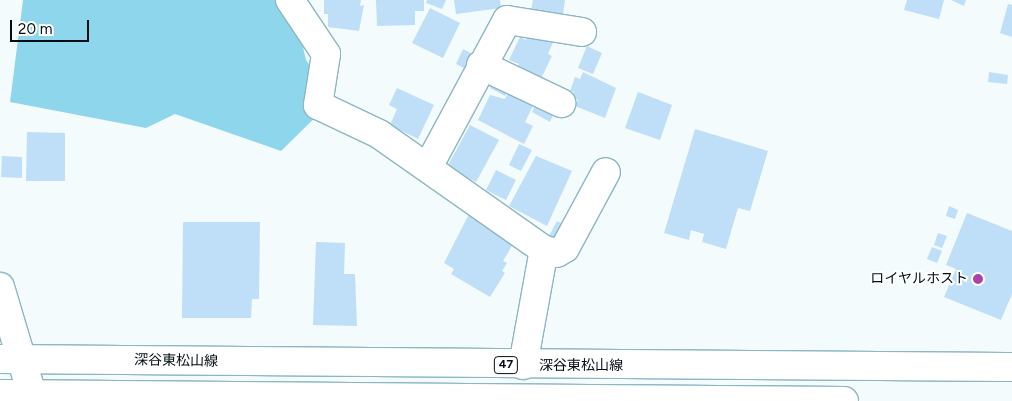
<!DOCTYPE html>
<html>
<head>
<meta charset="utf-8">
<style>
  body { margin:0 }
  #map { position:relative; width:1012px; height:401px; overflow:hidden; background:#f3fbfd; font-family:Figtree,"Noto Sans JP",sans-serif }
  div>[style] { position:absolute }
  [style*='--x'] { left:calc(var(--x)*1px); top:calc(var(--y)*1px); width:calc(var(--w)*1px); rotate:calc(var(--a)*1deg) }
  .green>* { inset:0; background:#8ed6eb }
  .building>* { inset:0; background:#bedff7 }
  .roads { filter:drop-shadow(1px 0 #8cb6c2) drop-shadow(-1px 0 #8cb6c2) drop-shadow(0 1px #8cb6c2) drop-shadow(0 -1px #8cb6c2) }
  .minor>* { height:28px; margin:-14px; padding:0 14px; transform-origin:14px; border-radius:14px; background:#fff }
  .major>* { height:28px; margin:-14px; padding:0 14px; transform-origin:14px; border-radius:14px; background:#fff }
  .dots>* { width:14px; height:14px; translate:-50% -50%; box-sizing:border-box; border:2px solid #fff; border-radius:50% }
  span { translate:-50% -50%; white-space:nowrap; text-align:center; line-height:1.15; -webkit-text-stroke:4px #fff; paint-order:stroke }
  .shield-label span { padding:1px 4px; background:#fff; border:1px solid; border-radius:4px; -webkit-text-stroke-width:0 }
  .shield-label { font-size:12px; color:#020e13; font-weight:700 }
  .poi-label { font-size:14px; color:#020e13 }
  .right { translate:-100% -50%; text-align:right }
  .street-label { font-size:14px; color:#020e13 }
  .scale { position:absolute; left:10px; top:20px; width:79px; height:22px; box-sizing:border-box; border:2px solid #020e13; border-top:0; padding-left:6px; font-size:15px; line-height:18px; white-space:nowrap; color:#020e13; -webkit-text-stroke:4px #fff; paint-order:stroke }
</style>
</head>
<body>
<div id="map">
  <div class="green">
    <i style="clip-path:polygon(23px 0,292px 0,306px 60px,334px 99px,281px 151px,175px 114px,146px 128px,10px 102px)"></i>
  </div>
  <div class="building">
    <i style="clip-path:polygon(324px 0,361px 0,360px 6px,364px 5px,359px 31px,328px 27px,328px 14px,324px 14px)"></i>
    <i style="clip-path:polygon(376px 0,424px 0,424px 11px,415px 11px,415px 25px,377px 26px)"></i>
    <i style="clip-path:polygon(427px 0,446px 0,442px 9px,426px 3px)"></i>
    <i style="clip-path:polygon(454px 0,500px 0,501px 8px,456px 14px)"></i>
    <i style="clip-path:polygon(533px 0,565px 0,562px 21px,531px 11px)"></i>
    <i style="clip-path:polygon(907px 0,944px 0,939px 19px,904px 10px)"></i>
    <i style="clip-path:polygon(951px 0,966px 0,964px 6px)"></i>
    <i style="clip-path:polygon(1008px 4px,1012px 5px,1012px 37px,1000px 33px)"></i>
    <i style="clip-path:polygon(430px 8px,460px 23px,443px 58px,412px 43px)"></i>
    <i style="clip-path:polygon(530px 30px,554px 40px,548px 54px,552px 56px,538px 85px,514px 74px,519px 64px,509px 60px,520px 37px,526px 40px)"></i>
    <i style="clip-path:polygon(587px 46px,602px 53px,593px 74px,578px 68px)"></i>
    <i style="clip-path:polygon(463px 49px,479px 57px,472px 72px,456px 64px)"></i>
    <i style="clip-path:polygon(583px 72px,616px 88px,605px 118px,575px 106px,578px 100px,572px 98px,574px 92px,570px 91px,575px 77px,580px 79px)"></i>
    <i style="clip-path:polygon(989px 72px,1008px 75px,1007px 84px,988px 82px)"></i>
    <i style="clip-path:polygon(495px 79px,510px 86px,505px 96px,490px 88px)"></i>
    <i style="clip-path:polygon(511px 87px,536px 100px,525px 122px,533px 126px,524px 144px,478px 120px,490px 95px,505px 99px)"></i>
    <i style="clip-path:polygon(397px 88px,434px 105px,418px 139px,390px 125px,397px 109px,389px 105px)"></i>
    <i style="clip-path:polygon(638px 92px,672px 105px,660px 140px,625px 128px)"></i>
    <i style="clip-path:polygon(535px 106px,553px 115px,550px 122px,532px 112px)"></i>
    <i style="clip-path:polygon(470px 125px,499px 140px,476px 182px,447px 167px)"></i>
    <i style="clip-path:polygon(695px 129px,768px 151px,750px 211px,738px 208px,726px 249px,702px 242px,704px 234px,691px 230px,689px 240px,664px 233px)"></i>
    <i style="clip-path:polygon(27px 132px,65px 133px,65px 181px,26px 181px)"></i>
    <i style="clip-path:polygon(519px 144px,532px 150px,521px 171px,509px 165px)"></i>
    <i style="clip-path:polygon(2px 156px,22px 157px,22px 178px,1px 177px)"></i>
    <i style="clip-path:polygon(536px 156px,572px 171px,547px 226px,509px 206px)"></i>
    <i style="clip-path:polygon(496px 170px,516px 180px,506px 200px,486px 190px)"></i>
    <i style="clip-path:polygon(949px 206px,958px 210px,955px 219px,946px 216px)"></i>
    <i style="clip-path:polygon(470px 212px,516px 239px,503px 261px,507px 263px,502px 271px,505px 273px,490px 297px,451px 274px,454px 269px,444px 263px)"></i>
    <i style="clip-path:polygon(967px 213px,1012px 231px,1012px 294px,1001px 320px,944px 297px,956px 269px,946px 265px)"></i>
    <i style="clip-path:polygon(557px 221px,568px 227px,559px 244px,548px 238px)"></i>
    <i style="clip-path:polygon(183px 222px,260px 222px,259px 299px,252px 299px,251px 318px,182px 318px)"></i>
    <i style="clip-path:polygon(938px 233px,947px 236px,942px 248px,934px 245px)"></i>
    <i style="clip-path:polygon(316px 242px,345px 243px,344px 274px,355px 274px,357px 326px,313px 325px)"></i>
    <i style="clip-path:polygon(932px 247px,942px 251px,937px 263px,927px 259px)"></i>
  </div>
  <div class="roads">
    <div class="minor">
      <i style="--x:290;--y:0;--w:65;--a:56.3"></i>
      <i style="--x:326;--y:54;--w:52;--a:98.9"></i>
      <i style="--x:318;--y:105;--w:68;--a:25.4"></i>
      <i style="--x:379;--y:134;--w:202;--a:35.1"></i>
      <i style="--x:544;--y:250;--w:13;--a:13"></i>
      <i style="--x:557;--y:253;--w:9;--a:-32"></i>
      <i style="--x:565;--y:248;--w:86;--a:-61.7"></i>
      <i style="--x:481;--y:65;--w:89;--a:25.4"></i>
      <i style="--x:428;--y:167;--w:167;--a:-61.7"></i>
      <i style="--x:507;--y:20;--w:76;--a:9.1"></i>
      <i style="--x:0;--y:287;--w:119;--a:73.4"></i>
      <i style="--x:523;--y:365;--w:117;--a:-79.7"></i>
    </div>
    <div class="major">
      <i style="--x:0;--y:359;--w:1012;--a:0.45"></i>
      <i style="--x:0;--y:394;--w:844;--a:0.48"></i>
    </div>
  </div>
  <div class="dots">
    <i style="left:978px;top:279px;background:#aa44a8"></i>
  </div>
  <div class="shield-label">
    <span style="left:506px;top:365px">47</span>
  </div>
  <div class="poi-label">
    <span class="right" style="left:968px;top:279px">ロイヤルホスト</span>
  </div>
  <div class="street-label">
    <span style="left:176px;top:361px;rotate:1deg">深谷東松山線</span>
    <span style="left:581px;top:366px">深谷東松山線</span>
  </div>
  <div class="scale">20 m</div>
</div>
</body>
</html>
